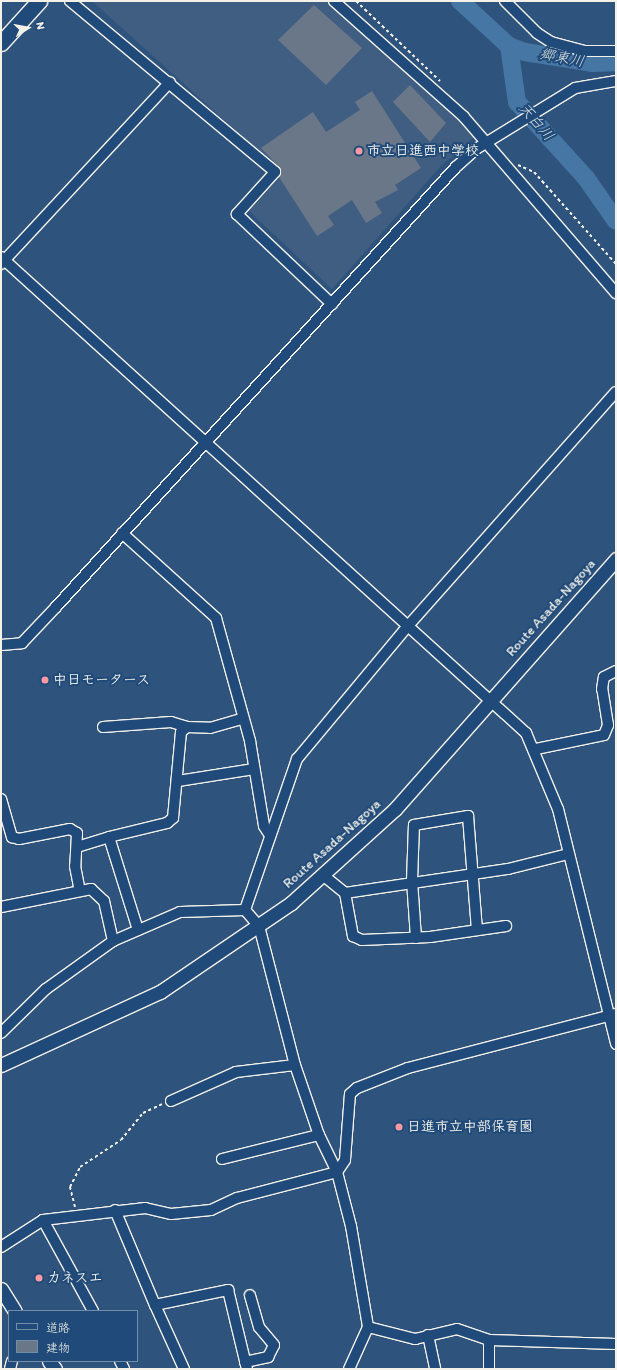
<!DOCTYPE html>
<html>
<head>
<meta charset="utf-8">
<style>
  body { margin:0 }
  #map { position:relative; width:617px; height:1370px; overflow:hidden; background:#2e537d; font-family:Itim,"Klee One",sans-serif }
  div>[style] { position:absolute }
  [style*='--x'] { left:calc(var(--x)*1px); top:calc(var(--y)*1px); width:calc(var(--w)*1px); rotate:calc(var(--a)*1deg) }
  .built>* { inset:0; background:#405e81 }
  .river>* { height:18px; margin:-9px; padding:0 9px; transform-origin:9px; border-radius:9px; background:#4676a3 }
  .building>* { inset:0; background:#6a7789 }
  .path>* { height:2px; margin-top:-1px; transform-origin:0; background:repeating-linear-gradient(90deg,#f4f1e8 0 3px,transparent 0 6px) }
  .roads { filter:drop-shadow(1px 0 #f4f1e8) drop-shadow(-1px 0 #f4f1e8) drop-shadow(0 1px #f4f1e8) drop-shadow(0 -1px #f4f1e8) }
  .minor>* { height:10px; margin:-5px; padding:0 5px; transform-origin:5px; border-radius:5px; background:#1f4a7a }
  .major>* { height:13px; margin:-6.5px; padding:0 6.5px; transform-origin:6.5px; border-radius:6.5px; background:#1f4a7a }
  .highway>* { height:15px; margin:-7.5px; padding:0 7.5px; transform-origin:7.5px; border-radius:7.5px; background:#1f4a7a }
  .dots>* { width:11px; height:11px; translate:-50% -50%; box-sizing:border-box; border:2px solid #1f4a7a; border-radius:50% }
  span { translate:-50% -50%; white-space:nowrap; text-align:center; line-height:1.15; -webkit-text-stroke:4px #1f4a7a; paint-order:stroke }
  .poi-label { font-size:14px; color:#f4f1e8; font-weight:700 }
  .left { translate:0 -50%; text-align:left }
  .street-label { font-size:14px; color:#f4f1e8 }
  .water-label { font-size:15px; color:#dadfde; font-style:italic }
  .frame { position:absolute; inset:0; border:2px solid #f4f1e8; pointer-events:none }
  .legend { position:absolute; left:8px; top:1310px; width:130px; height:52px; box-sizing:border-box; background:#1f4a7a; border:1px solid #748da6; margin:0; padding:5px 7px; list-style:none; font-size:12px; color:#f4f1e8 }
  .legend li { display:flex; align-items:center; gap:8px; height:20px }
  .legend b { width:20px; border:1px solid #748da6 }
  .north { position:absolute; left:8px; top:8px; width:40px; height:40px; -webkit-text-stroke:3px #1f4a7a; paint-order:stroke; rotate:79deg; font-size:11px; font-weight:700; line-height:16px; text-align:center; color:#f4f1e8 }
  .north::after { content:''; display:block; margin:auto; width:14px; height:18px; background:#f4f1e8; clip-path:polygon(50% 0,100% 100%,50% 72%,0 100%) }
</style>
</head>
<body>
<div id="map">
  <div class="built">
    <i style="clip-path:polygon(92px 1px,330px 1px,475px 136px,441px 166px,332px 289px,249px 211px,283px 173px)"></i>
  </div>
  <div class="river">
    <i style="--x:460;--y:1;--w:67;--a:42.6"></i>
    <i style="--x:509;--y:46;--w:17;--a:21"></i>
    <i style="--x:525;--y:52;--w:68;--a:9.3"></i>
    <i style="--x:592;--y:63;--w:24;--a:-2"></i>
    <i style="--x:509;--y:46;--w:57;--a:81.9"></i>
    <i style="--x:517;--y:102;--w:103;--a:47.8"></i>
    <i style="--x:586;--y:178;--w:52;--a:55.1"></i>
  </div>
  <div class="building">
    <i style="clip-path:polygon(314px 5px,362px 48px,326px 85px,278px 40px)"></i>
    <i style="clip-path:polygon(410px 85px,446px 123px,430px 142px,393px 102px)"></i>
    <i style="clip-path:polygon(372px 91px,421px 168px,395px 185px,398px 190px,375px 202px,382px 213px,366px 223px,352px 200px,328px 216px,334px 225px,317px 236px,279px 177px,281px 169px,261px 148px,313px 112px,326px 132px,360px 110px,355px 102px)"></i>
  </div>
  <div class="path">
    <i style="--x:356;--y:1;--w:116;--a:43.6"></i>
    <i style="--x:518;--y:165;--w:17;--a:24"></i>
    <i style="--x:534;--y:172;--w:123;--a:48.3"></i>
    <i style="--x:75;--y:1207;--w:21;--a:-104"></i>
    <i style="--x:70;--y:1187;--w:22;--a:-63"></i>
    <i style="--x:80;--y:1167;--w:49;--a:-33.4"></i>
    <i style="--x:121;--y:1140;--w:35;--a:-51"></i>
    <i style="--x:143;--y:1113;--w:21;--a:-25"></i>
  </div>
  <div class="roads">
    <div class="minor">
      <i style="--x:70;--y:1;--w:267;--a:39.8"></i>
      <i style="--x:275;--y:172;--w:57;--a:132.1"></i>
      <i style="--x:237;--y:214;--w:131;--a:43.5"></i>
      <i style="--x:334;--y:1;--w:174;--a:41.7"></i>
      <i style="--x:464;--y:117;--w:233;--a:49.2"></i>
      <i style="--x:505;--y:1;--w:45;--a:45"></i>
      <i style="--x:537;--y:33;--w:17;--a:33"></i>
      <i style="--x:551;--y:42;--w:35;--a:15"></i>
      <i style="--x:585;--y:51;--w:31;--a:0"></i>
      <i style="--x:1;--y:257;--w:709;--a:42.2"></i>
      <i style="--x:526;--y:733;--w:82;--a:67.2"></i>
      <i style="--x:558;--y:809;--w:242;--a:76.1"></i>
      <i style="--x:1;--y:264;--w:248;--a:-47.1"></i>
      <i style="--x:122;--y:533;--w:127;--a:42.1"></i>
      <i style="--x:216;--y:618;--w:128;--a:74.5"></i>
      <i style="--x:250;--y:741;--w:86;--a:80.6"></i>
      <i style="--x:264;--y:826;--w:9;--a:58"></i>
      <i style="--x:1;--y:645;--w:21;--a:-5"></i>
      <i style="--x:22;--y:643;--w:50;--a:-46.6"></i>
      <i style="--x:56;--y:607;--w:595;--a:-47.73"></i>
      <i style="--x:456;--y:167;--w:27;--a:-42"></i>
      <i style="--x:476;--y:149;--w:116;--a:-31.6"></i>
      <i style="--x:575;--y:88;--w:42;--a:-9.7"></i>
      <i style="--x:103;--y:727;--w:68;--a:-4.2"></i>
      <i style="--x:171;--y:722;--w:17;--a:17"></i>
      <i style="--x:536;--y:749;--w:69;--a:-11.6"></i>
      <i style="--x:604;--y:735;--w:11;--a:-68"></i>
      <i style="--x:608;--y:725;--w:36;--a:-99"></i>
      <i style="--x:602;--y:689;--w:12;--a:-81"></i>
      <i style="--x:604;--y:677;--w:13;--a:-27"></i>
      <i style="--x:178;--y:781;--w:77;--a:-9"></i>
      <i style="--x:1;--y:799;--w:40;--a:74"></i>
      <i style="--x:12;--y:837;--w:7;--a:16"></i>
      <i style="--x:19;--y:839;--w:52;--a:-11.1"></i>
      <i style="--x:70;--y:829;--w:8;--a:30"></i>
      <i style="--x:77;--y:833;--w:33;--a:93"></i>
      <i style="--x:75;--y:866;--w:25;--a:79"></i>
      <i style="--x:77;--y:847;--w:34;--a:-17"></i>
      <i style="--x:324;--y:876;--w:27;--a:39"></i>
      <i style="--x:345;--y:893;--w:44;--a:79.5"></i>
      <i style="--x:353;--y:936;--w:10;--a:24"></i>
      <i style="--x:362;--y:940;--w:68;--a:-2.5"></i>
      <i style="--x:430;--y:937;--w:77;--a:-8.2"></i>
      <i style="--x:345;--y:893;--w:165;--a:-8.4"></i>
      <i style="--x:508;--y:869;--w:62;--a:-14"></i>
      <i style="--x:1;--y:907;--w:92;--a:-11.3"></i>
      <i style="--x:91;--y:889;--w:18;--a:43"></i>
      <i style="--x:104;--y:901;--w:41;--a:77.3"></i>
      <i style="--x:245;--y:910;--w:21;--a:49"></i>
      <i style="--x:259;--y:926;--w:144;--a:75.5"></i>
      <i style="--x:295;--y:1065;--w:74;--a:71.1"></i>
      <i style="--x:319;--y:1135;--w:41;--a:64.1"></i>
      <i style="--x:337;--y:1172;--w:56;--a:75.5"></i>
      <i style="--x:351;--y:1226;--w:102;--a:80.4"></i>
      <i style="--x:368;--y:1327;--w:46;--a:114.3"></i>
      <i style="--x:138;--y:930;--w:97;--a:-107.3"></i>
      <i style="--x:109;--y:837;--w:60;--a:-13.6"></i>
      <i style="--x:167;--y:823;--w:8;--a:-40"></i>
      <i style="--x:173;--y:818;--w:86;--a:-84.7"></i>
      <i style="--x:181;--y:732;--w:8;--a:-40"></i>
      <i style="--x:187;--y:727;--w:23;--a:2"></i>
      <i style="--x:210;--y:728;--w:32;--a:-16"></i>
      <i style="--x:416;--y:938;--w:57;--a:-94"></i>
      <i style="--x:412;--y:881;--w:56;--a:-88"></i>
      <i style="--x:414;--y:825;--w:55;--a:-9.5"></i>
      <i style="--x:468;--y:816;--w:114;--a:85.5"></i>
      <i style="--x:1;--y:1033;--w:63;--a:-44.4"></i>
      <i style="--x:46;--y:989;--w:82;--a:-35.6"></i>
      <i style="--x:113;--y:941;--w:73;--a:-23.4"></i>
      <i style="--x:180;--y:912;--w:65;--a:-1.8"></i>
      <i style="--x:245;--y:910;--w:160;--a:-71"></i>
      <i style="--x:297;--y:759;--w:172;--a:-50.2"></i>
      <i style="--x:407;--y:627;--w:314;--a:-48.4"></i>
      <i style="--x:171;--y:1101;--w:71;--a:-24"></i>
      <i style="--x:236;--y:1072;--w:59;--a:-6.8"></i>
      <i style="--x:222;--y:1159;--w:100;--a:-13.9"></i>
      <i style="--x:115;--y:1210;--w:103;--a:67.2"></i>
      <i style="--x:155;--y:1305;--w:75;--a:-11.6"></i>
      <i style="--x:228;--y:1290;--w:81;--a:76.5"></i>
      <i style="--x:43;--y:1220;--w:104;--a:61.2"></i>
      <i style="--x:1;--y:1247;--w:50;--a:-32.7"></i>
      <i style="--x:43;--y:1220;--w:103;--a:-6.7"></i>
      <i style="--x:145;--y:1208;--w:27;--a:13"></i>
      <i style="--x:171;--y:1214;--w:40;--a:-5.7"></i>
      <i style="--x:211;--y:1210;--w:29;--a:-25"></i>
      <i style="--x:237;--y:1198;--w:103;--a:-14.6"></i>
      <i style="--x:337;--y:1172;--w:14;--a:-56"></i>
      <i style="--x:345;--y:1160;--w:66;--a:-85.7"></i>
      <i style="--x:350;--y:1094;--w:9;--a:-41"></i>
      <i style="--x:357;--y:1088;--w:55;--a:-21.4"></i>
      <i style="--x:408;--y:1068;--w:215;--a:-14.6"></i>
      <i style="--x:155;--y:1305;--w:70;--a:65.6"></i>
      <i style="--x:368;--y:1327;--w:49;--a:14.3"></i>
      <i style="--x:415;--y:1339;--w:43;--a:-13.4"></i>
      <i style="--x:457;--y:1329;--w:34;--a:19"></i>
      <i style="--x:489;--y:1340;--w:127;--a:1.8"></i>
      <i style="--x:428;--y:1335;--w:35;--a:78"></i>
      <i style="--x:120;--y:1361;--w:9;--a:63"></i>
      <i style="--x:245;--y:1362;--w:24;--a:-12"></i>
      <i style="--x:268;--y:1357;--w:13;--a:-63"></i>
      <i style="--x:274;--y:1345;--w:23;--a:-130"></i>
      <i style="--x:259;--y:1327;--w:33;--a:-106"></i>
      <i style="--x:10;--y:1369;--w:8;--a:-76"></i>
      <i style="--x:489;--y:1369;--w:29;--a:-90"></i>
    </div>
    <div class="major">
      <i style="--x:1;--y:1065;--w:175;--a:-24.7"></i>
      <i style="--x:160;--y:992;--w:158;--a:-34.2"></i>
      <i style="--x:291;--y:903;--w:140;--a:-42.1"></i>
      <i style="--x:395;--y:809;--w:334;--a:-48.5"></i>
      <i style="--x:1;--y:1289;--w:26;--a:58"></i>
      <i style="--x:49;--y:1361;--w:10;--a:53"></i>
    </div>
    <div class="highway">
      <i style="--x:1;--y:43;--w:57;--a:-47.9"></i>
    </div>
  </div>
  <div class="dots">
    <i style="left:359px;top:151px;background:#ff9aa2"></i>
    <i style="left:45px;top:680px;background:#ff9aa2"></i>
    <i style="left:399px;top:1127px;background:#ff9aa2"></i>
    <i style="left:39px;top:1278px;background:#ff9aa2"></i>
  </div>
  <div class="poi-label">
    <span class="left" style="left:367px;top:151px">市立日進西中学校</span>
    <span class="left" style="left:53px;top:680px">中日モータース</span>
    <span class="left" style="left:407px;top:1127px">日進市立中部保育園</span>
    <span class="left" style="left:47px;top:1278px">カネスエ</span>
  </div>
  <div class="street-label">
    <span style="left:551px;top:608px;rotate:-48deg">Route Asada-Nagoya</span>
    <span style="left:332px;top:844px;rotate:-42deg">Route Asada-Nagoya</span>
  </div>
  <div class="water-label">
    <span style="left:562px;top:58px;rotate:11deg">郷東川</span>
    <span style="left:536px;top:122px;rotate:49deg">天白川</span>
  </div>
  <div class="frame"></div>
  <ul class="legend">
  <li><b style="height:5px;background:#1f4a7a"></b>道路</li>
  <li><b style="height:11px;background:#6a7789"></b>建物</li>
  </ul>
  <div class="north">N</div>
</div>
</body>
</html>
